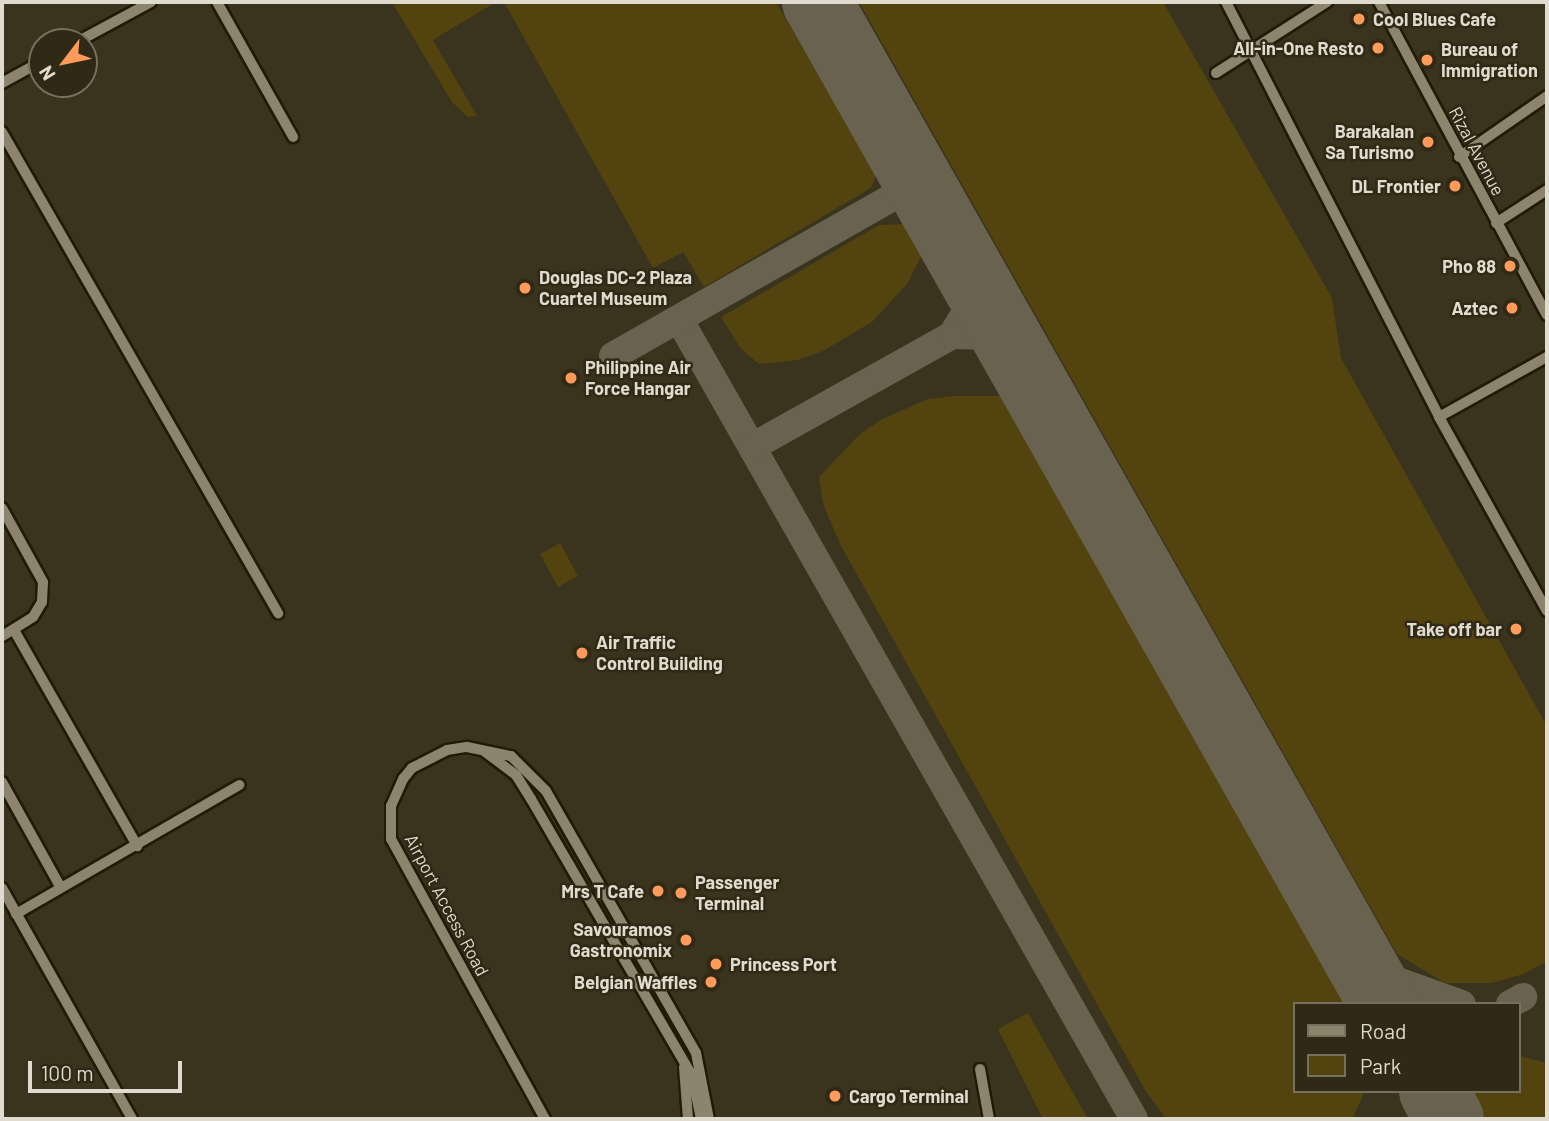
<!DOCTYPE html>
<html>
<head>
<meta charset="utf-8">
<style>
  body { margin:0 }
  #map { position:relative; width:1549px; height:1121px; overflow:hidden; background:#3a331e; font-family:Barlow,sans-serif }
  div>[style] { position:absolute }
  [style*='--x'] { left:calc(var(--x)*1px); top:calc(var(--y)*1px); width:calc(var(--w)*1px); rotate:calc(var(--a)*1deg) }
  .green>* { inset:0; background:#53430f }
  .taxiway>* { height:28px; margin:-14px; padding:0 14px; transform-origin:14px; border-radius:14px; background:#68624f }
  .runway>* { height:70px; margin:-35px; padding:0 35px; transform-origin:35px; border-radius:35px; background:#68624f }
  .roads { filter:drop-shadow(2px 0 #211a07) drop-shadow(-2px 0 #211a07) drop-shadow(0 2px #211a07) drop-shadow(0 -2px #211a07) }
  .minor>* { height:10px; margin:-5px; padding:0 5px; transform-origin:5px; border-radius:5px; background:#8c846d }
  .dots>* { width:19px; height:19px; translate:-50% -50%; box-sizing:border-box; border:4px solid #302915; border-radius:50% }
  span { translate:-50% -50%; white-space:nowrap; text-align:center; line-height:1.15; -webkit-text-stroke:5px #302915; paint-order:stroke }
  .poi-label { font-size:18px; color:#dfdbce; font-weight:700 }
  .left { translate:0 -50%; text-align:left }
  .right { translate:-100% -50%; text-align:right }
  .street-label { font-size:18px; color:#dfdbce }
  .frame { position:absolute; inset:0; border:4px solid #dfdbce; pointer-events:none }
  .legend { position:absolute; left:1293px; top:1002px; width:228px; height:91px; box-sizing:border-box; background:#302915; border:2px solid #76705f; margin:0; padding:9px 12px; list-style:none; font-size:21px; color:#dfdbce }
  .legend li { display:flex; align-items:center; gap:14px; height:35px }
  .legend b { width:35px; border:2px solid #76705f }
  .north { position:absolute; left:28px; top:28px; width:70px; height:70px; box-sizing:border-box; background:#302915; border:2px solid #76705f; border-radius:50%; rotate:238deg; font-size:19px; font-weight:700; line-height:28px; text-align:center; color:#dfdbce }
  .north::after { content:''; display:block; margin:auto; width:24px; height:32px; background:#ff9b5a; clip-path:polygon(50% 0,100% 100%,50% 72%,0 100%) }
  .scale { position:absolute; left:28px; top:1061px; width:154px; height:32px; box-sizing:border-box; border:4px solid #dfdbce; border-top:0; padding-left:9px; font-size:21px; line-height:24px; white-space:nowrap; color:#dfdbce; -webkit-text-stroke:5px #302915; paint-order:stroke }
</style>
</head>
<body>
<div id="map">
  <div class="green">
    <i style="clip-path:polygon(392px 2px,496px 2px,433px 40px,477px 116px,468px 117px,452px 102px)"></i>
    <i style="clip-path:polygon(504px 2px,776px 2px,876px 176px,871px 188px,704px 287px,683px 252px,653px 268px)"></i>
    <i style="clip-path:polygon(859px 2px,1163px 2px,1332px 298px,1341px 358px,1547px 726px,1547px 961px,1524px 974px,1492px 983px,1445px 983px,1397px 954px)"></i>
    <i style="clip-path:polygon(903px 224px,921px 257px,907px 284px,872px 322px,823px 351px,798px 360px,759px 364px,741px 349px,721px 317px,879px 225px)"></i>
    <i style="clip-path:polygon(954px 396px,1000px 396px,1345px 1004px,1295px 1004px,1295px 1091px,1365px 1091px,1352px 1119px,1166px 1119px,1145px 1090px,840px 544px,823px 504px,819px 477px,860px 434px,882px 419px,928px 399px)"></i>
    <i style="clip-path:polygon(560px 543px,578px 576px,558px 587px,540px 554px)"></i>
    <i style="clip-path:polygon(1028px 1013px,1088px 1119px,1043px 1119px,998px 1029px)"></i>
    <i style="clip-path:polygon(1519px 1056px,1547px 1063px,1547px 1119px,1486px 1119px,1470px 1091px,1519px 1091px)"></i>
  </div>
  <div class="taxiway">
    <i style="--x:679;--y:319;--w:920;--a:60.37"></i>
    <i style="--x:952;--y:335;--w:31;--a:-59"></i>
    <i style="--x:968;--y:308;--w:40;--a:-90"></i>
    <i style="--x:613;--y:356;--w:352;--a:-29.6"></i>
    <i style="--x:752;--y:447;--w:229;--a:-29.2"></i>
    <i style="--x:952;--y:335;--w:41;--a:1.4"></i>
    <i style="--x:993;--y:336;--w:40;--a:44"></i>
    <i style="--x:1359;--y:959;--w:36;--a:32"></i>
    <i style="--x:1389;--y:978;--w:77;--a:19.6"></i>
    <i style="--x:1510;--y:1004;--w:15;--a:-28"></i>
    <i style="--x:1427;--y:1091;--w:28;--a:88"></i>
  </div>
  <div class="runway">
    <i style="--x:817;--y:2;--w:1151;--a:60.5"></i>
    <i style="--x:1434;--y:1091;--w:32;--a:62"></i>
  </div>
  <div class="roads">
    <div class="minor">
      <i style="--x:217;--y:2;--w:155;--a:60.6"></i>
      <i style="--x:1226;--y:2;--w:466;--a:62.8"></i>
      <i style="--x:1439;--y:417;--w:222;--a:60.9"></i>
      <i style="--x:1379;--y:2;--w:355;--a:61.8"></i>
      <i style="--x:77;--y:42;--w:84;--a:-28.4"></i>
      <i style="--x:1216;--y:73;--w:132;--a:-32.6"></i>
      <i style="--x:2;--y:83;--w:46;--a:-28.8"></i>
      <i style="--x:2;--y:132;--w:555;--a:60.15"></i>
      <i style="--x:1459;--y:157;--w:107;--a:-34.7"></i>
      <i style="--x:1496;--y:223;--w:61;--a:-32.9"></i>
      <i style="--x:1439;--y:417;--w:124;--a:-29.1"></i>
      <i style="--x:2;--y:508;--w:85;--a:61"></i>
      <i style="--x:43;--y:582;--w:20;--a:93"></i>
      <i style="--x:42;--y:602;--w:17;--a:121"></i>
      <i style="--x:33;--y:617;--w:36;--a:148"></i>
      <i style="--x:14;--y:630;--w:249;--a:60.3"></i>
      <i style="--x:484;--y:751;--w:40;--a:37"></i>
      <i style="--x:516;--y:775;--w:28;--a:58"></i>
      <i style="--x:531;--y:799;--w:320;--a:59.8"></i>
      <i style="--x:692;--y:1076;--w:44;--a:78.2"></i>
      <i style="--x:2;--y:782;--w:121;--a:60.9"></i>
      <i style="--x:2;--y:888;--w:265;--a:60.6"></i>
      <i style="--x:16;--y:914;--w:258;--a:-30"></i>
      <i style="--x:684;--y:1067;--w:52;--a:85.6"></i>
      <i style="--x:980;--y:1069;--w:51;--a:79.8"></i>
      <i style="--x:545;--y:1119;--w:320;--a:-118.8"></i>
      <i style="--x:391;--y:839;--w:33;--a:-90"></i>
      <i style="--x:391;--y:806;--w:30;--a:-66"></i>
      <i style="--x:403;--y:779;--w:14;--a:-51"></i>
      <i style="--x:412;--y:768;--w:39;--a:-27"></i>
      <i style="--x:447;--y:750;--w:20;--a:-9"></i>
      <i style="--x:467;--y:747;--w:45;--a:11.6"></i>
      <i style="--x:511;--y:756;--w:49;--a:45"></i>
      <i style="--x:546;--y:791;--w:302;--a:60.2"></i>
      <i style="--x:696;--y:1053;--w:67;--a:78.9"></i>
    </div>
  </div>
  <div class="dots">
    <i style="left:1359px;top:19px;background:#ff9b5a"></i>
    <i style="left:1378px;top:48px;background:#ff9b5a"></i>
    <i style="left:1427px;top:60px;background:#ff9b5a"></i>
    <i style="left:1428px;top:142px;background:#ff9b5a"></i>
    <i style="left:1455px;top:186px;background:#ff9b5a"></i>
    <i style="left:1510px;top:266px;background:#ff9b5a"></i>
    <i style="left:525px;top:288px;background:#ff9b5a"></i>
    <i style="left:1512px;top:308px;background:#ff9b5a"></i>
    <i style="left:571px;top:378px;background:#ff9b5a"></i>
    <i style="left:1516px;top:629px;background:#ff9b5a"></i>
    <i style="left:582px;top:653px;background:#ff9b5a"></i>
    <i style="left:658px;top:891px;background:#ff9b5a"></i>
    <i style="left:681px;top:893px;background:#ff9b5a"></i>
    <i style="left:686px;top:940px;background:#ff9b5a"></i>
    <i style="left:716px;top:964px;background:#ff9b5a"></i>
    <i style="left:711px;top:982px;background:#ff9b5a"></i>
    <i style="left:835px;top:1096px;background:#ff9b5a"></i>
  </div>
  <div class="poi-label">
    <span class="left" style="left:1373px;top:19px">Cool Blues Cafe</span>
    <span class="right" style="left:1364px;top:48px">All-in-One Resto</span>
    <span class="left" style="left:1441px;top:60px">Bureau of<br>Immigration</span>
    <span class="right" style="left:1414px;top:142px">Barakalan<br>Sa Turismo</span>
    <span class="right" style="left:1441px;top:186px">DL Frontier</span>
    <span class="right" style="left:1496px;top:266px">Pho 88</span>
    <span class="left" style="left:539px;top:288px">Douglas DC-2 Plaza<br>Cuartel Museum</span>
    <span class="right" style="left:1498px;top:308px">Aztec</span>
    <span class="left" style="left:585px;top:378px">Philippine Air<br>Force Hangar</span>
    <span class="right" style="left:1502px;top:629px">Take off bar</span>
    <span class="left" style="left:596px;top:653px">Air Traffic<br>Control Building</span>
    <span class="left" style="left:695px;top:893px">Passenger<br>Terminal</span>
    <span class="right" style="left:644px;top:891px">Mrs T Cafe</span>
    <span class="right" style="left:672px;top:940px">Savouramos<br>Gastronomix</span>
    <span class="left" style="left:730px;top:964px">Princess Port</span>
    <span class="right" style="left:697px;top:982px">Belgian Waffles</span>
    <span class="left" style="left:849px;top:1096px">Cargo Terminal</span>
  </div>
  <div class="street-label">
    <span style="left:1477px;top:151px;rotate:62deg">Rizal Avenue</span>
    <span style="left:447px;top:905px;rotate:62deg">Airport Access Road</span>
  </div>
  <div class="frame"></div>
  <ul class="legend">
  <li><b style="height:9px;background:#8c846d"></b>Road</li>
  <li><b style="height:19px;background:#53430f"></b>Park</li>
  </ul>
  <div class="north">N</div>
  <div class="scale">100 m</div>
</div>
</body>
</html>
